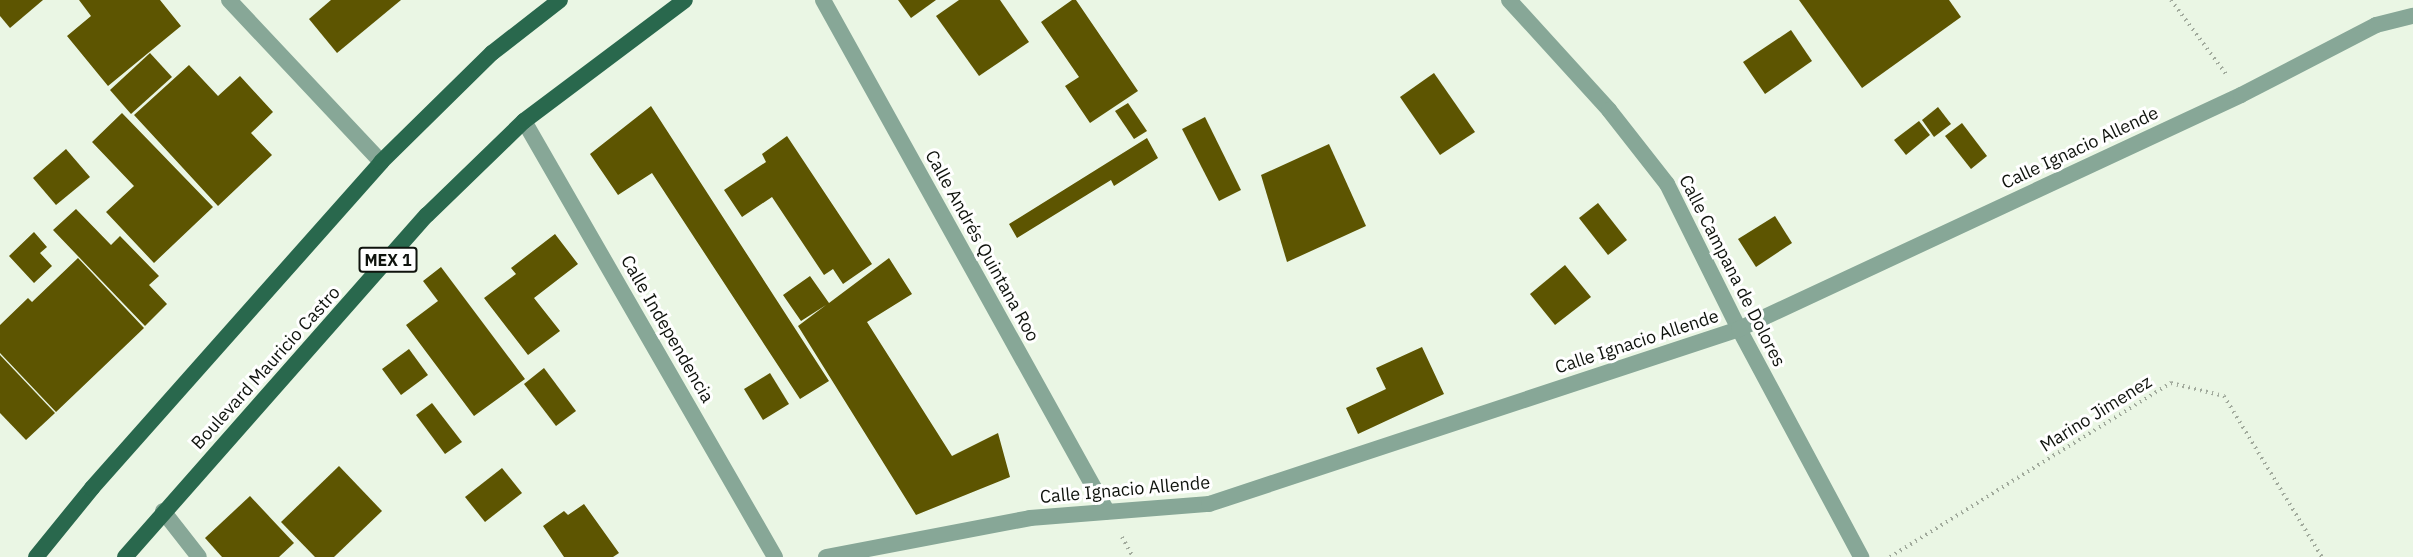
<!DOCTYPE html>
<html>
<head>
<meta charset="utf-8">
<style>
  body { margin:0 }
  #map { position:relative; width:2413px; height:557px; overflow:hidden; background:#eaf6e4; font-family:"IBM Plex Sans",sans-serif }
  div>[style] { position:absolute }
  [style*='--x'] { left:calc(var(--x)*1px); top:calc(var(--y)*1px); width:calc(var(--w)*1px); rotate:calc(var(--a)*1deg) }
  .building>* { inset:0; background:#5d5501 }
  .path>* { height:4px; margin-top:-2px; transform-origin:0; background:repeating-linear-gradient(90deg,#a1aa9c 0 1.5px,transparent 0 6px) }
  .minor>* { height:16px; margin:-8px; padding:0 8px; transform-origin:8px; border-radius:8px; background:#87a797 }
  .primary>* { height:16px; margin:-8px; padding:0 8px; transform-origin:8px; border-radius:8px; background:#29684d }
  span { translate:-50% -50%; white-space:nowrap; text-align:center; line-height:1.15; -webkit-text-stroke:6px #fff; paint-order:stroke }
  .shield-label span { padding:2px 4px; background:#fff; border:2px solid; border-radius:4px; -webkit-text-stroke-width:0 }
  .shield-label { font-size:16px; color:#0f130d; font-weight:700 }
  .street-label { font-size:18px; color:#0f130d }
</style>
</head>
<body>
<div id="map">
  <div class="building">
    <i style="clip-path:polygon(0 0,43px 0,10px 28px,0 16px)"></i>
    <i style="clip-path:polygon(79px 0,160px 0,181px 26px,108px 86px,67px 36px,91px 16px)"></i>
    <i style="clip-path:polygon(331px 0,401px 0,337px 53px,309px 19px)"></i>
    <i style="clip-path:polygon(898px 0,936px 0,911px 18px)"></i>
    <i style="clip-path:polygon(959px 0,1000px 0,1029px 42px,979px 76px,936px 16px)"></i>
    <i style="clip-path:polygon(1072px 0,1076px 0,1138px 91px,1090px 123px,1065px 86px,1079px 77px,1041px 22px)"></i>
    <i style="clip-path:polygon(1799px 0,1949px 0,1961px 17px,1862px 88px)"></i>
    <i style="clip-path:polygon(1791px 30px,1812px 61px,1765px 94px,1743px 62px)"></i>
    <i style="clip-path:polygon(150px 53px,172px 77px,131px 114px,110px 90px)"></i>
    <i style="clip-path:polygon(189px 65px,218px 96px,240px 76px,273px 112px,251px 133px,272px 155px,218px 206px,134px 115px)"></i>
    <i style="clip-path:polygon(1434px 73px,1475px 132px,1440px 155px,1400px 97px)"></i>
    <i style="clip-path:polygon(1128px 103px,1147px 131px,1134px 139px,1115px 111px)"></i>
    <i style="clip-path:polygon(651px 106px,829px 381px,800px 399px,652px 173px,618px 195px,590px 154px)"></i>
    <i style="clip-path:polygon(1938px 107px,1951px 124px,1934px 137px,1922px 120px)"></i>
    <i style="clip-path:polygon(122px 113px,213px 207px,154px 263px,106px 212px,134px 186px,92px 142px)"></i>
    <i style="clip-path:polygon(1205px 117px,1241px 190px,1219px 201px,1182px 129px)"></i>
    <i style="clip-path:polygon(1919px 121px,1930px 135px,1906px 155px,1894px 140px)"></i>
    <i style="clip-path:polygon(1962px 123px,1987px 156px,1971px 169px,1945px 136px)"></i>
    <i style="clip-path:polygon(787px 136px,872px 264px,843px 284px,833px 269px,824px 275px,772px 197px,742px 217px,724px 190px,766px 162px,762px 154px)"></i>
    <i style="clip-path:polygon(1147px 138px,1158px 158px,1114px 186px,1111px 180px,1017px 238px,1009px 224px)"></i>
    <i style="clip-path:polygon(1329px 144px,1366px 226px,1287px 262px,1261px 175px)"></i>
    <i style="clip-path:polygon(66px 149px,90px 177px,56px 205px,33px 178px)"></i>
    <i style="clip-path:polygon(1598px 203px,1627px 240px,1608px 255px,1579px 218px)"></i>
    <i style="clip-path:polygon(76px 209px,111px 245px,120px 236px,159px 276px,149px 285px,167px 304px,145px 326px,53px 230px)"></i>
    <i style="clip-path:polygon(1775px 216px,1792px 243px,1756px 267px,1738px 239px)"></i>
    <i style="clip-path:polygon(34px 232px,47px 247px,40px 253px,52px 266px,34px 283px,9px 256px)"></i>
    <i style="clip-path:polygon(555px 234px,578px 264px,534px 298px,560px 331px,528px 355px,484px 298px,516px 274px,511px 268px)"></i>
    <i style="clip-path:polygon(78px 258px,144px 328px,56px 412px,0 353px,0 325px,28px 298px,32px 302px)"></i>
    <i style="clip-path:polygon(889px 258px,912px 294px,867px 322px,952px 456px,998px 433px,1010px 477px,916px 515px,798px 326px,826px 305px,801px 321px,783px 295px,810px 276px,829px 303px)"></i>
    <i style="clip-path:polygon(1565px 265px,1591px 297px,1555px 325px,1530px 294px)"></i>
    <i style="clip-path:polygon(441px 267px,525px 379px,474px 416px,406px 325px,438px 301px,423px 281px)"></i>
    <i style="clip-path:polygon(1422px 347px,1444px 394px,1358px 434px,1346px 408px,1386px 389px,1376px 368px)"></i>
    <i style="clip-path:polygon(409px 349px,428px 375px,401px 395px,382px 369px)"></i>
    <i style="clip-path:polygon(0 355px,55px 413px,26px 440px,0 413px)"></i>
    <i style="clip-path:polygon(544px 368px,576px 411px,556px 426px,524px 384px)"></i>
    <i style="clip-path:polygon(770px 373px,789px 404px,763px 420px,744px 389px)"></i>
    <i style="clip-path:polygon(432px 403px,462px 442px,445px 454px,416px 415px)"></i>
    <i style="clip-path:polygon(339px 466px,382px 511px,334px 557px,315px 557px,281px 522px)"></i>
    <i style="clip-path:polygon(502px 468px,522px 493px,485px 522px,465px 497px)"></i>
    <i style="clip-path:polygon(250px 496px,294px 543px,279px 557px,222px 557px,205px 538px)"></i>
    <i style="clip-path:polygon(584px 504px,619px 553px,613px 557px,564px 557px,543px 526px,564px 511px,568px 515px)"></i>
  </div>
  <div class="path">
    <i style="--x:2171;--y:0;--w:92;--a:53.4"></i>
    <i style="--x:1122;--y:537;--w:23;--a:61"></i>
    <i style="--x:1890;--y:557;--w:331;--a:-31.8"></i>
    <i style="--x:2171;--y:383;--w:55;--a:13.8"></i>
    <i style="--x:2224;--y:396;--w:188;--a:58.7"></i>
  </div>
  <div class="minor">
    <i style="--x:229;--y:0;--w:222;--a:46.8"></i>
    <i style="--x:823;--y:0;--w:585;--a:60.94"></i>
    <i style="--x:1509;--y:0;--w:149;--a:47.7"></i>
    <i style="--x:1609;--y:110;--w:94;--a:51.9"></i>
    <i style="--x:1667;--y:184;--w:162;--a:63.6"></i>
    <i style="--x:1739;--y:329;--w:259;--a:61.8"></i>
    <i style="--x:524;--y:121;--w:503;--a:60.07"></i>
    <i style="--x:163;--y:511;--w:58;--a:52"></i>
    <i style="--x:826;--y:557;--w:208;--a:-10.8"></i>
    <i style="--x:1030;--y:518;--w:180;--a:-4.5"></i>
    <i style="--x:1209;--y:504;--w:558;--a:-18.27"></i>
    <i style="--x:1739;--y:329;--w:554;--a:-24.99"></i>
    <i style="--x:2241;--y:95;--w:152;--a:-27.4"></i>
    <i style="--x:2376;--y:25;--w:38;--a:-14"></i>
  </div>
  <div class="primary">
    <i style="--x:36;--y:557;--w:89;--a:-50.9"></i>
    <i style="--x:92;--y:488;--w:436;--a:-48.4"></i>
    <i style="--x:381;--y:162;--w:156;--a:-44.5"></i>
    <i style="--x:492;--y:53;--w:86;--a:-37.9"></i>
    <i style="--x:125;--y:557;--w:456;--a:-48.6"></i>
    <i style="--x:427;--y:215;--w:135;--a:-44.1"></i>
    <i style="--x:524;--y:121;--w:201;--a:-36.9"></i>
  </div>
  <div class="shield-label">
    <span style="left:388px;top:260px">MEX 1</span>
  </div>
  <div class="street-label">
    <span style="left:2080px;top:148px;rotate:-25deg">Calle Ignacio Allende</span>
    <span style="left:982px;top:246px;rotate:61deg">Calle Andrés Quintana Roo</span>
    <span style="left:1732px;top:271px;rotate:63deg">Calle Campana de Dolores</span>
    <span style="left:667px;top:329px;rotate:60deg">Calle Independencia</span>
    <span style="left:1637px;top:342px;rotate:-18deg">Calle Ignacio Allende</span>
    <span style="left:266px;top:368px;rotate:-48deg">Boulevard Mauricio Castro</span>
    <span style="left:2096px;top:414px;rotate:-32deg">Marino Jimenez</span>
    <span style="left:1125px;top:490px;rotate:-5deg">Calle Ignacio Allende</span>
  </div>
</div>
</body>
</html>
